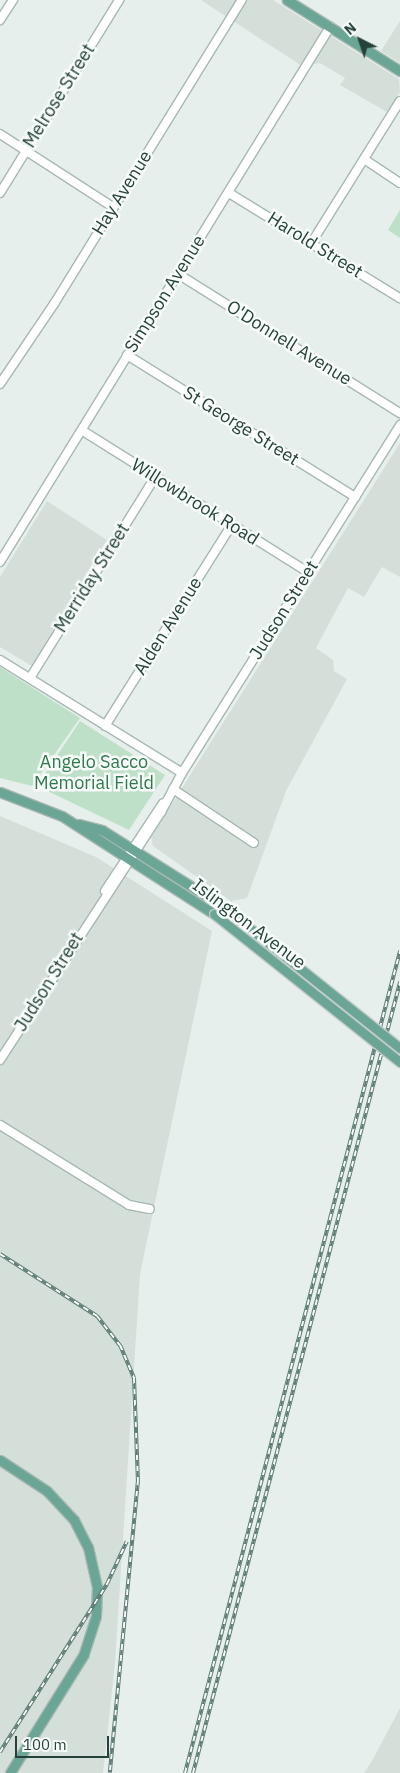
<!DOCTYPE html>
<html>
<head>
<meta charset="utf-8">
<style>
  body { margin:0 }
  #map { position:relative; width:400px; height:1773px; overflow:hidden; background:#e6efeb; font-family:"IBM Plex Sans",sans-serif }
  div>[style] { position:absolute }
  [style*='--x'] { left:calc(var(--x)*1px); top:calc(var(--y)*1px); width:calc(var(--w)*1px); rotate:calc(var(--a)*1deg) }
  .built>* { inset:0; background:#d4dfda }
  .green>* { inset:0; background:#bfe0c8 }
  .roads { filter:drop-shadow(1px 0 #a8b8b2) drop-shadow(-1px 0 #a8b8b2) drop-shadow(0 1px #a8b8b2) drop-shadow(0 -1px #a8b8b2) }
  .minor>* { height:8px; margin:-4px; padding:0 4px; transform-origin:4px; border-radius:4px; background:#fff }
  .major>* { height:9px; margin:-4.5px; padding:0 4.5px; transform-origin:4.5px; border-radius:4.5px; background:#6aa596 }
  .rail>* { height:4px; margin-top:-2px; transform-origin:0; background:repeating-linear-gradient(90deg,#f7fbf9 0 5.5px,#5f7d75 0 11px); box-sizing:border-box; border-block:1px solid #5f7d75 }
  .bridges { filter:drop-shadow(1px 0 #c2cac8) drop-shadow(-1px 0 #c2cac8) drop-shadow(0 1px #c2cac8) drop-shadow(0 -1px #c2cac8) }
  .major-bridge>* { height:9px; margin:-4.5px; padding:0 4.5px; transform-origin:4.5px; border-radius:4.5px; background:#6aa596 }
  span { translate:-50% -50%; white-space:nowrap; text-align:center; line-height:1.15; -webkit-text-stroke:5px #f7fbf9; paint-order:stroke }
  .street-label { font-size:18px; color:#24423a }
  .park-label { font-size:18px; color:#2d7a4b }
  .north { position:absolute; left:335px; top:15px; width:50px; height:50px; -webkit-text-stroke:4px #f7fbf9; paint-order:stroke; rotate:319deg; font-size:14px; font-weight:700; line-height:20px; text-align:center; color:#24423a }
  .north::after { content:''; display:block; margin:auto; width:18px; height:22px; background:#24423a; clip-path:polygon(50% 0,100% 100%,50% 72%,0 100%) }
  .scale { position:absolute; left:15px; top:1736px; width:94px; height:22px; box-sizing:border-box; border:2px solid #24423a; border-top:0; padding-left:6px; font-size:15px; line-height:18px; white-space:nowrap; color:#24423a; -webkit-text-stroke:4px #f7fbf9; paint-order:stroke }
</style>
</head>
<body>
<div id="map">
  <div class="built">
    <i style="clip-path:polygon(201px 0,273px 0,399px 79px,400px 92px,387px 112px,340px 85px,345px 78px,320px 63px,302px 66px)"></i>
    <i style="clip-path:polygon(400px 21px,400px 63px,381px 51px)"></i>
    <i style="clip-path:polygon(400px 443px,400px 577px,382px 567px,364px 597px,348px 588px,316px 648px,333px 660px,334px 671px,347px 679px,286px 791px,247px 898px,231px 901px,153px 846px,151px 837px)"></i>
    <i style="clip-path:polygon(47px 501px,107px 540px,32px 666px,0 647px,0 577px)"></i>
    <i style="clip-path:polygon(0 816px,96px 857px,212px 931px,140px 1274px,115px 1663px,103px 1773px,0 1773px)"></i>
    <i style="clip-path:polygon(400px 1708px,400px 1773px,364px 1773px,372px 1761px)"></i>
  </div>
  <div class="green">
    <i style="clip-path:polygon(400px 210px,400px 238px,388px 230px)"></i>
    <i style="clip-path:polygon(0 667px,80px 718px,32px 786px,0 778px)"></i>
    <i style="clip-path:polygon(80px 721px,165px 775px,129px 830px,37px 786px)"></i>
  </div>
  <div class="roads">
    <div class="minor">
      <i style="--x:0;--y:20;--w:24;--a:-57"></i>
      <i style="--x:0;--y:134;--w:135;--a:32.9"></i>
      <i style="--x:364;--y:159;--w:43;--a:33.7"></i>
      <i style="--x:0;--y:193;--w:227;--a:-58.3"></i>
      <i style="--x:229;--y:193;--w:201;--a:31.6"></i>
      <i style="--x:312;--y:242;--w:166;--a:-58"></i>
      <i style="--x:178;--y:274;--w:262;--a:32.1"></i>
      <i style="--x:127;--y:355;--w:269;--a:31.9"></i>
      <i style="--x:0;--y:384;--w:97;--a:-56"></i>
      <i style="--x:54;--y:304;--w:357;--a:-58.3"></i>
      <i style="--x:83;--y:431;--w:266;--a:32.1"></i>
      <i style="--x:0;--y:562;--w:629;--a:-58.33"></i>
      <i style="--x:0;--y:660;--w:214;--a:31.8"></i>
      <i style="--x:30;--y:678;--w:237;--a:-58.1"></i>
      <i style="--x:105;--y:726;--w:236;--a:-57.8"></i>
      <i style="--x:173;--y:789;--w:97;--a:33.7"></i>
      <i style="--x:105;--y:891;--w:105;--a:-56.6"></i>
      <i style="--x:0;--y:1060;--w:296;--a:-57"></i>
      <i style="--x:161;--y:812;--w:44;--a:-61.7"></i>
      <i style="--x:182;--y:773;--w:411;--a:-57.9"></i>
      <i style="--x:0;--y:1125;--w:152;--a:31.8"></i>
      <i style="--x:129;--y:1205;--w:21;--a:11"></i>
    </div>
    <div class="major">
      <i style="--x:287;--y:0;--w:133;--a:32.1"></i>
      <i style="--x:0;--y:792;--w:66;--a:21.2"></i>
      <i style="--x:62;--y:816;--w:181;--a:32.8"></i>
      <i style="--x:79;--y:824;--w:24;--a:15"></i>
      <i style="--x:102;--y:830;--w:142;--a:32.3"></i>
      <i style="--x:0;--y:1460;--w:56;--a:33.4"></i>
      <i style="--x:47;--y:1491;--w:40;--a:47"></i>
      <i style="--x:74;--y:1520;--w:30;--a:63"></i>
      <i style="--x:88;--y:1547;--w:41;--a:77.3"></i>
      <i style="--x:97;--y:1587;--w:29;--a:92"></i>
      <i style="--x:96;--y:1616;--w:40;--a:108"></i>
      <i style="--x:84;--y:1654;--w:140;--a:121.9"></i>
    </div>
  </div>
  <div class="rail">
    <i style="--x:0;--y:1254;--w:115;--a:32.6"></i>
    <i style="--x:97;--y:1316;--w:37;--a:52"></i>
    <i style="--x:120;--y:1345;--w:36;--a:67"></i>
    <i style="--x:134;--y:1378;--w:102;--a:87.8"></i>
    <i style="--x:138;--y:1480;--w:294;--a:95.5"></i>
    <i style="--x:0;--y:1752;--w:199;--a:-57.5"></i>
    <i style="--x:107;--y:1584;--w:47;--a:-65.1"></i>
    <i style="--x:185;--y:1773;--w:850;--a:-75.34"></i>
    <i style="--x:193;--y:1773;--w:818;--a:-75.33"></i>
  </div>
  <div class="bridges">
    <div class="major-bridge">
      <i style="--x:222;--y:906;--w:228;--a:38.6"></i>
      <i style="--x:214;--y:914;--w:238;--a:38.5"></i>
    </div>
  </div>
  <div class="street-label">
    <span style="left:59px;top:96px;rotate:-58deg">Melrose Street</span>
    <span style="left:122px;top:193px;rotate:-58deg">Hay Avenue</span>
    <span style="left:315px;top:245px;rotate:32deg">Harold Street</span>
    <span style="left:165px;top:294px;rotate:-58deg">Simpson Avenue</span>
    <span style="left:289px;top:343px;rotate:32deg">O'Donnell Avenue</span>
    <span style="left:241px;top:426px;rotate:32deg">St George Street</span>
    <span style="left:195px;top:502px;rotate:32deg">Willowbrook Road</span>
    <span style="left:92px;top:578px;rotate:-58deg">Merriday Street</span>
    <span style="left:284px;top:610px;rotate:-58deg">Judson Street</span>
    <span style="left:168px;top:626px;rotate:-58deg">Alden Avenue</span>
    <span style="left:249px;top:924px;rotate:37deg">Islington Avenue</span>
    <span style="left:49px;top:982px;rotate:-58deg">Judson Street</span>
  </div>
  <div class="park-label">
    <span style="left:94px;top:773px">Angelo Sacco<br>Memorial Field</span>
  </div>
  <div class="north">N</div>
  <div class="scale">100 m</div>
</div>
</body>
</html>
